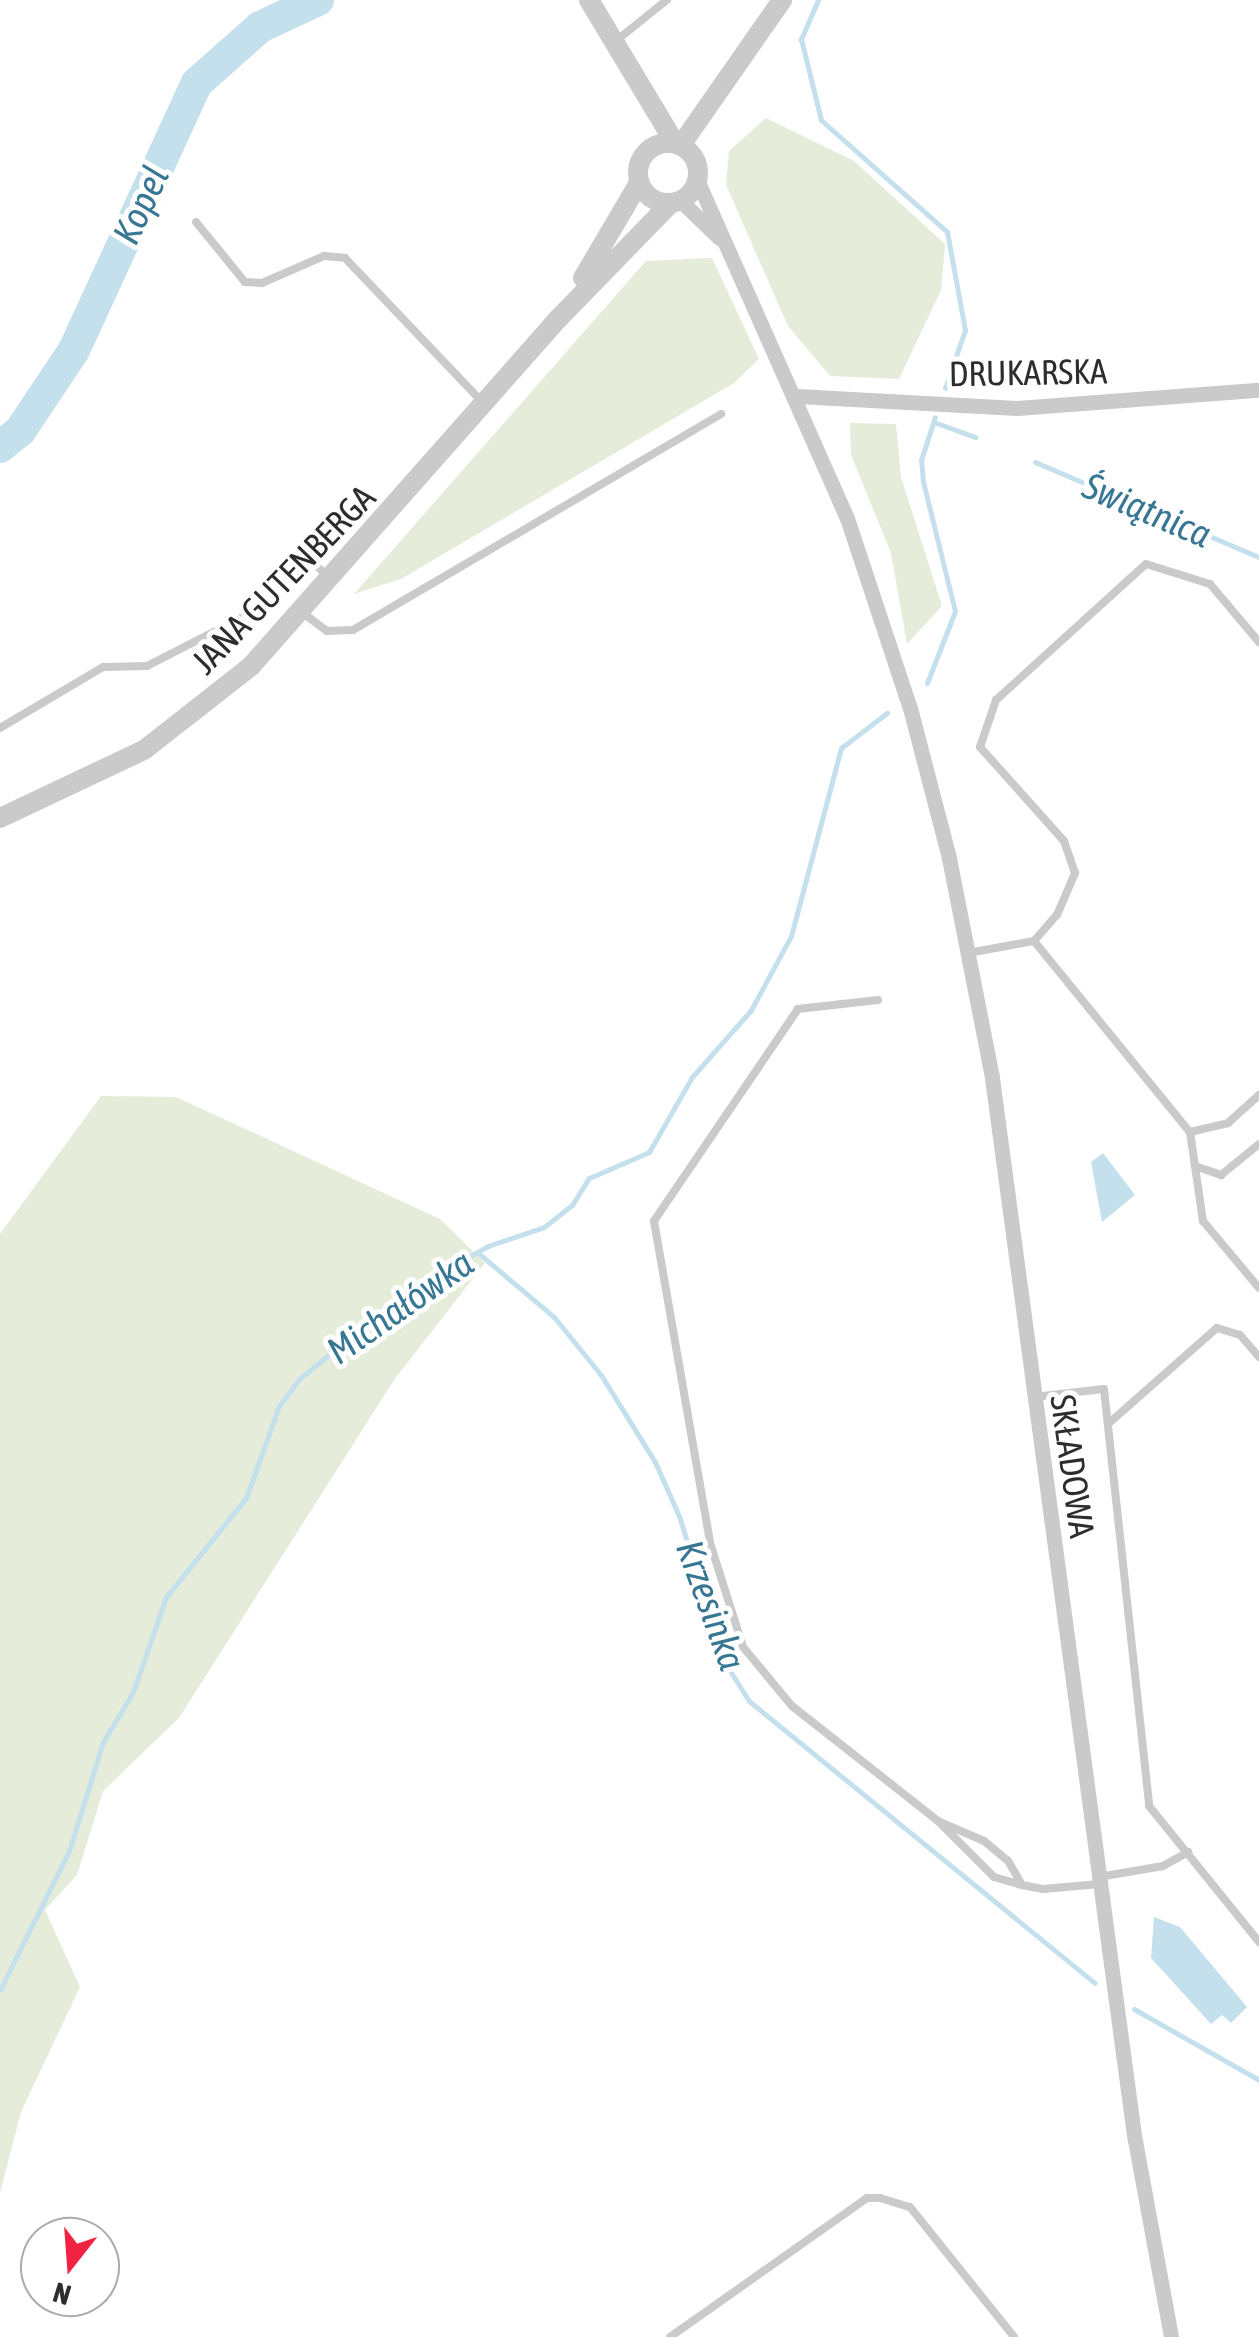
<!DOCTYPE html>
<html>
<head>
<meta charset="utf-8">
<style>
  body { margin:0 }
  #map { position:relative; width:1259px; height:2337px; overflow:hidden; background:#fff; font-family:"Asap Condensed",sans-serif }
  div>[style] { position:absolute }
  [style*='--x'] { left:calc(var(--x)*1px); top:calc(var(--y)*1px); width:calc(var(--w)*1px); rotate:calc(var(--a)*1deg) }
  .green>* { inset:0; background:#e5ecda }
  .water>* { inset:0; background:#c4e0ed }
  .stream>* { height:5px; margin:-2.5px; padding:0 2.5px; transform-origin:2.5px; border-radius:2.5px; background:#c4e0ed }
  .river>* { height:32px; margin:-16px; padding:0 16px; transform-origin:16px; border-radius:16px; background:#c4e0ed }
  .service>* { height:8px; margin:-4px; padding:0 4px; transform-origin:4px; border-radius:4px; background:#cacaca }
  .minor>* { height:15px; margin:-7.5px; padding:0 7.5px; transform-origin:7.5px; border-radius:7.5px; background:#cacaca }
  .tertiary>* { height:20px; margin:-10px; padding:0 10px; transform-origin:10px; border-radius:10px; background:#cacaca }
  .tertiary>.ring { margin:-10px; padding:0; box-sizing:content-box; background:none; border:20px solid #cacaca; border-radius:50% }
  span { translate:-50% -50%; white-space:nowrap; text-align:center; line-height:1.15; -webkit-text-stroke:10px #fff; paint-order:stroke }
  .street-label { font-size:35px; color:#2d2d2d }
  .water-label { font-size:38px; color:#377794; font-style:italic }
  .north { position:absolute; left:20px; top:2217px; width:100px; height:100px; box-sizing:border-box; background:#fff; border:2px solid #ababab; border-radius:50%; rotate:197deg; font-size:28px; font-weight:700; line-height:40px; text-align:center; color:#2d2d2d }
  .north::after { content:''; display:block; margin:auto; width:35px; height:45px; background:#f02442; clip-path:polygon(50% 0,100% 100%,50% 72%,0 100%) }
</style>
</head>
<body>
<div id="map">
  <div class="green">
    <i style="clip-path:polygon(766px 118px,854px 161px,945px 244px,941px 290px,899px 379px,830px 376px,788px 326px,726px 185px,729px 151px)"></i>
    <i style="clip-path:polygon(712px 258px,759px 359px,734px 383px,401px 579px,354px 594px,646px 261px)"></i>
    <i style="clip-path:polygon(850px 423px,896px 424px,901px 477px,942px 606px,907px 644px,891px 553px,851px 455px)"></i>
    <i style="clip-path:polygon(101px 1096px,176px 1097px,440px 1219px,485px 1263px,394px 1380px,179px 1718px,103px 1791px,77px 1875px,45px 1910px,80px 1987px,21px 2112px,0 2193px,0 1234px)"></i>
  </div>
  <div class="water">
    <i style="clip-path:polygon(1103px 1153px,1135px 1195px,1102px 1222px,1091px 1162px)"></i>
    <i style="clip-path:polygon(1154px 1917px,1180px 1927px,1247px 2007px,1231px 2023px,1222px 2015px,1211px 2024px,1151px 1958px)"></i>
  </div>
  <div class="stream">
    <i style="--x:818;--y:0;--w:43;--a:113.6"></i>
    <i style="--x:801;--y:39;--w:83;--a:76.1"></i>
    <i style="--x:821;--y:120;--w:169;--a:41.6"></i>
    <i style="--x:947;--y:232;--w:100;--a:79.6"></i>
    <i style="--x:965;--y:330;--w:61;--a:109"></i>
    <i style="--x:934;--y:422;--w:44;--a:20.1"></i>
    <i style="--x:1035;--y:462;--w:243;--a:23"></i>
    <i style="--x:927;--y:683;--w:77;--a:-68.7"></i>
    <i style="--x:955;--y:611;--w:133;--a:-103.9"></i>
    <i style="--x:923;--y:482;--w:22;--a:-95"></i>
    <i style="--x:921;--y:460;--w:45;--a:-72"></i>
    <i style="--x:477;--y:1252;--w:101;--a:40.2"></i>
    <i style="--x:554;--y:1317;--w:75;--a:51"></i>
    <i style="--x:601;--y:1375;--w:102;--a:58.2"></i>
    <i style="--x:655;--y:1462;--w:59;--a:66"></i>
    <i style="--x:679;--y:1516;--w:154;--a:72.6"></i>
    <i style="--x:725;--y:1663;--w:45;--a:57.7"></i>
    <i style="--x:749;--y:1701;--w:446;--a:39.2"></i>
    <i style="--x:0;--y:1990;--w:155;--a:-63.6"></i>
    <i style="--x:69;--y:1851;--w:114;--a:-72.7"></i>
    <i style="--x:103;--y:1742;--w:58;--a:-59"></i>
    <i style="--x:133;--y:1692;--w:101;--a:-70.8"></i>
    <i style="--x:166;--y:1597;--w:127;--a:-51.1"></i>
    <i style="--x:246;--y:1498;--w:98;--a:-70.3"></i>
    <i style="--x:279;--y:1406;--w:34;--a:-53"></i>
    <i style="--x:299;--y:1379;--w:135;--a:-39"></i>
    <i style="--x:404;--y:1294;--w:97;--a:-29.7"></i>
    <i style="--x:488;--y:1246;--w:59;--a:-18.7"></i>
    <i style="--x:544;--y:1227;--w:36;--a:-38"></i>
    <i style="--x:572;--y:1205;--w:32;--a:-58"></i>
    <i style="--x:589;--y:1178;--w:65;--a:-23.4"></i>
    <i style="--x:649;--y:1152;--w:86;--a:-60.2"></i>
    <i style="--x:692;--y:1077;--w:89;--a:-48.6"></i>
    <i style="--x:751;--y:1010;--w:84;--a:-61.6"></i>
    <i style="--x:791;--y:936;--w:195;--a:-75.1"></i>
    <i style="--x:841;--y:748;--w:58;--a:-37.3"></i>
    <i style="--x:1134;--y:2009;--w:144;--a:29.6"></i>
  </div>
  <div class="river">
    <i style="--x:0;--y:447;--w:26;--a:-39"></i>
    <i style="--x:20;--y:431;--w:97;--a:-56.3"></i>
    <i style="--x:74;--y:350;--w:294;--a:-65.3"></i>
    <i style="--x:197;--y:83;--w:84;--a:-41.6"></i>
    <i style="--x:260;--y:27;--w:64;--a:-25"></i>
  </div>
  <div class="service">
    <i style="--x:617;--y:40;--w:64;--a:-38.7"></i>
    <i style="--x:196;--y:222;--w:77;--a:50.8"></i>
    <i style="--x:245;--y:282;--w:17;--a:3"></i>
    <i style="--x:262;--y:283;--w:68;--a:-23.5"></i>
    <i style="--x:324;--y:256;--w:21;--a:5"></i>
    <i style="--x:345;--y:258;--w:200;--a:46.4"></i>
    <i style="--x:303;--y:613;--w:30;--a:37"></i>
    <i style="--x:327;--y:631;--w:26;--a:-2"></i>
    <i style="--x:353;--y:630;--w:427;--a:-30.4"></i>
    <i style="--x:0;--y:728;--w:120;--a:-30.6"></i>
    <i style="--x:103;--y:667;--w:44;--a:-1.3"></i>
    <i style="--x:147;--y:666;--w:131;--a:-27.1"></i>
    <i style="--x:264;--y:606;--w:66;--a:-41.9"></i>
    <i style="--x:313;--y:562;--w:18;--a:45"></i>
    <i style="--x:1034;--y:941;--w:35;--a:-49"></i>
    <i style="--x:1057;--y:915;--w:46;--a:-66.8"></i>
    <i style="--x:1075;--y:873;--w:34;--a:-109"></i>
    <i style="--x:1064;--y:841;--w:126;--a:-131.8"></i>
    <i style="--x:980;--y:747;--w:50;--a:-71.2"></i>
    <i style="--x:996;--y:700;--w:202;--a:-42.2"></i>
    <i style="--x:1146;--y:564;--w:67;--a:17.4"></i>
    <i style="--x:1210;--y:584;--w:76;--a:49.8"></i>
    <i style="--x:968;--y:953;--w:67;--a:-10.3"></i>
    <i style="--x:1034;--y:941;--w:247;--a:50.8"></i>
    <i style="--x:1190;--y:1132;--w:90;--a:81.7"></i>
    <i style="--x:1203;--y:1221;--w:87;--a:50.1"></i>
    <i style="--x:878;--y:1000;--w:81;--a:173.6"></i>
    <i style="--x:798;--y:1009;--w:256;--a:124.2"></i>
    <i style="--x:654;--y:1221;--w:330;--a:80.1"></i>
    <i style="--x:711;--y:1546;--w:106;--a:72.4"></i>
    <i style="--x:743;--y:1647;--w:77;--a:50.3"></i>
    <i style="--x:792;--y:1706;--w:186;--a:38.2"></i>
    <i style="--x:1190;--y:1132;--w:39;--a:-13"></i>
    <i style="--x:1228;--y:1123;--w:42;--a:-42.1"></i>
    <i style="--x:1195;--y:1166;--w:28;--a:19"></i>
    <i style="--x:1221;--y:1175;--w:49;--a:-39.2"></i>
    <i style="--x:1034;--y:1397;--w:70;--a:-6.5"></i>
    <i style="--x:1104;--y:1389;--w:419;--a:83.8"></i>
    <i style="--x:1149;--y:1806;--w:175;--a:51"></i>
    <i style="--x:1108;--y:1424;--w:145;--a:-41.4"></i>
    <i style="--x:1217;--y:1328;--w:24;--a:17"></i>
    <i style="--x:1240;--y:1335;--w:29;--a:49"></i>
    <i style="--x:1099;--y:1877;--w:65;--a:-9.8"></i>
    <i style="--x:1163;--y:1866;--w:29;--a:-29"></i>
    <i style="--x:1022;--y:1885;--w:28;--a:-120"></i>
    <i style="--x:1008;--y:1861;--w:31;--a:-140"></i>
    <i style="--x:984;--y:1841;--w:50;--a:-156.5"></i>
    <i style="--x:938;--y:1821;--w:79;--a:45"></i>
    <i style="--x:994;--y:1877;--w:29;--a:16"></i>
    <i style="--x:1022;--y:1885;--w:21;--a:11"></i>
    <i style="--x:1043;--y:1889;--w:57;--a:-5"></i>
    <i style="--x:670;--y:2337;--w:241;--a:-35.2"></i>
    <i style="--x:867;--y:2198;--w:13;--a:0"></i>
    <i style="--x:880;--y:2198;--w:31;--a:17"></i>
    <i style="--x:910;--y:2207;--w:166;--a:51.3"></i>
  </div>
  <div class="minor">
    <i style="--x:698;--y:182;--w:368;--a:66.1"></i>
    <i style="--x:847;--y:518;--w:200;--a:71.7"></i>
    <i style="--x:910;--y:708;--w:155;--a:75.4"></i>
    <i style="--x:949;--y:858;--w:224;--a:78.9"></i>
    <i style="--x:992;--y:1078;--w:1066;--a:82.35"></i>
    <i style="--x:1134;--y:2135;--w:205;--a:79.6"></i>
    <i style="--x:681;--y:201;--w:53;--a:44.2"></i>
    <i style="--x:797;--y:396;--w:220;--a:3.1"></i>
    <i style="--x:1017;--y:408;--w:243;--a:-4.3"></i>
  </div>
  <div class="tertiary">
    <i style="--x:589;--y:0;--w:167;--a:59"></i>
    <i class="ring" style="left:638px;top:143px;width:40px;height:40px"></i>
    <i style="--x:681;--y:145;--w:177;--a:-55.1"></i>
    <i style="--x:583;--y:278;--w:110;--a:-59.5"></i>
    <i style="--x:0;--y:818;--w:159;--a:-25.3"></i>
    <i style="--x:144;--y:750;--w:136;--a:-38.1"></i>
    <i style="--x:251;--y:666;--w:465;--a:-48.5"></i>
    <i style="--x:559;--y:318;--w:159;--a:-45.8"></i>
  </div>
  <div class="street-label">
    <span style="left:1028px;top:372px;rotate:-1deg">DRUKARSKA</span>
    <span style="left:283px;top:579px;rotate:-46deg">JANA GUTENBERGA</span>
    <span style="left:1073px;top:1466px;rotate:82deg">SKŁADOWA</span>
  </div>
  <div class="water-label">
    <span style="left:141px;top:205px;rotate:-65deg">Kopel</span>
    <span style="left:1147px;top:510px;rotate:23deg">Świątnica</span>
    <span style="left:400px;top:1307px;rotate:-35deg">Michałówka</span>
    <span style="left:711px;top:1605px;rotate:70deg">Krzesinka</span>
  </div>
  <div class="north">N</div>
</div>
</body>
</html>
